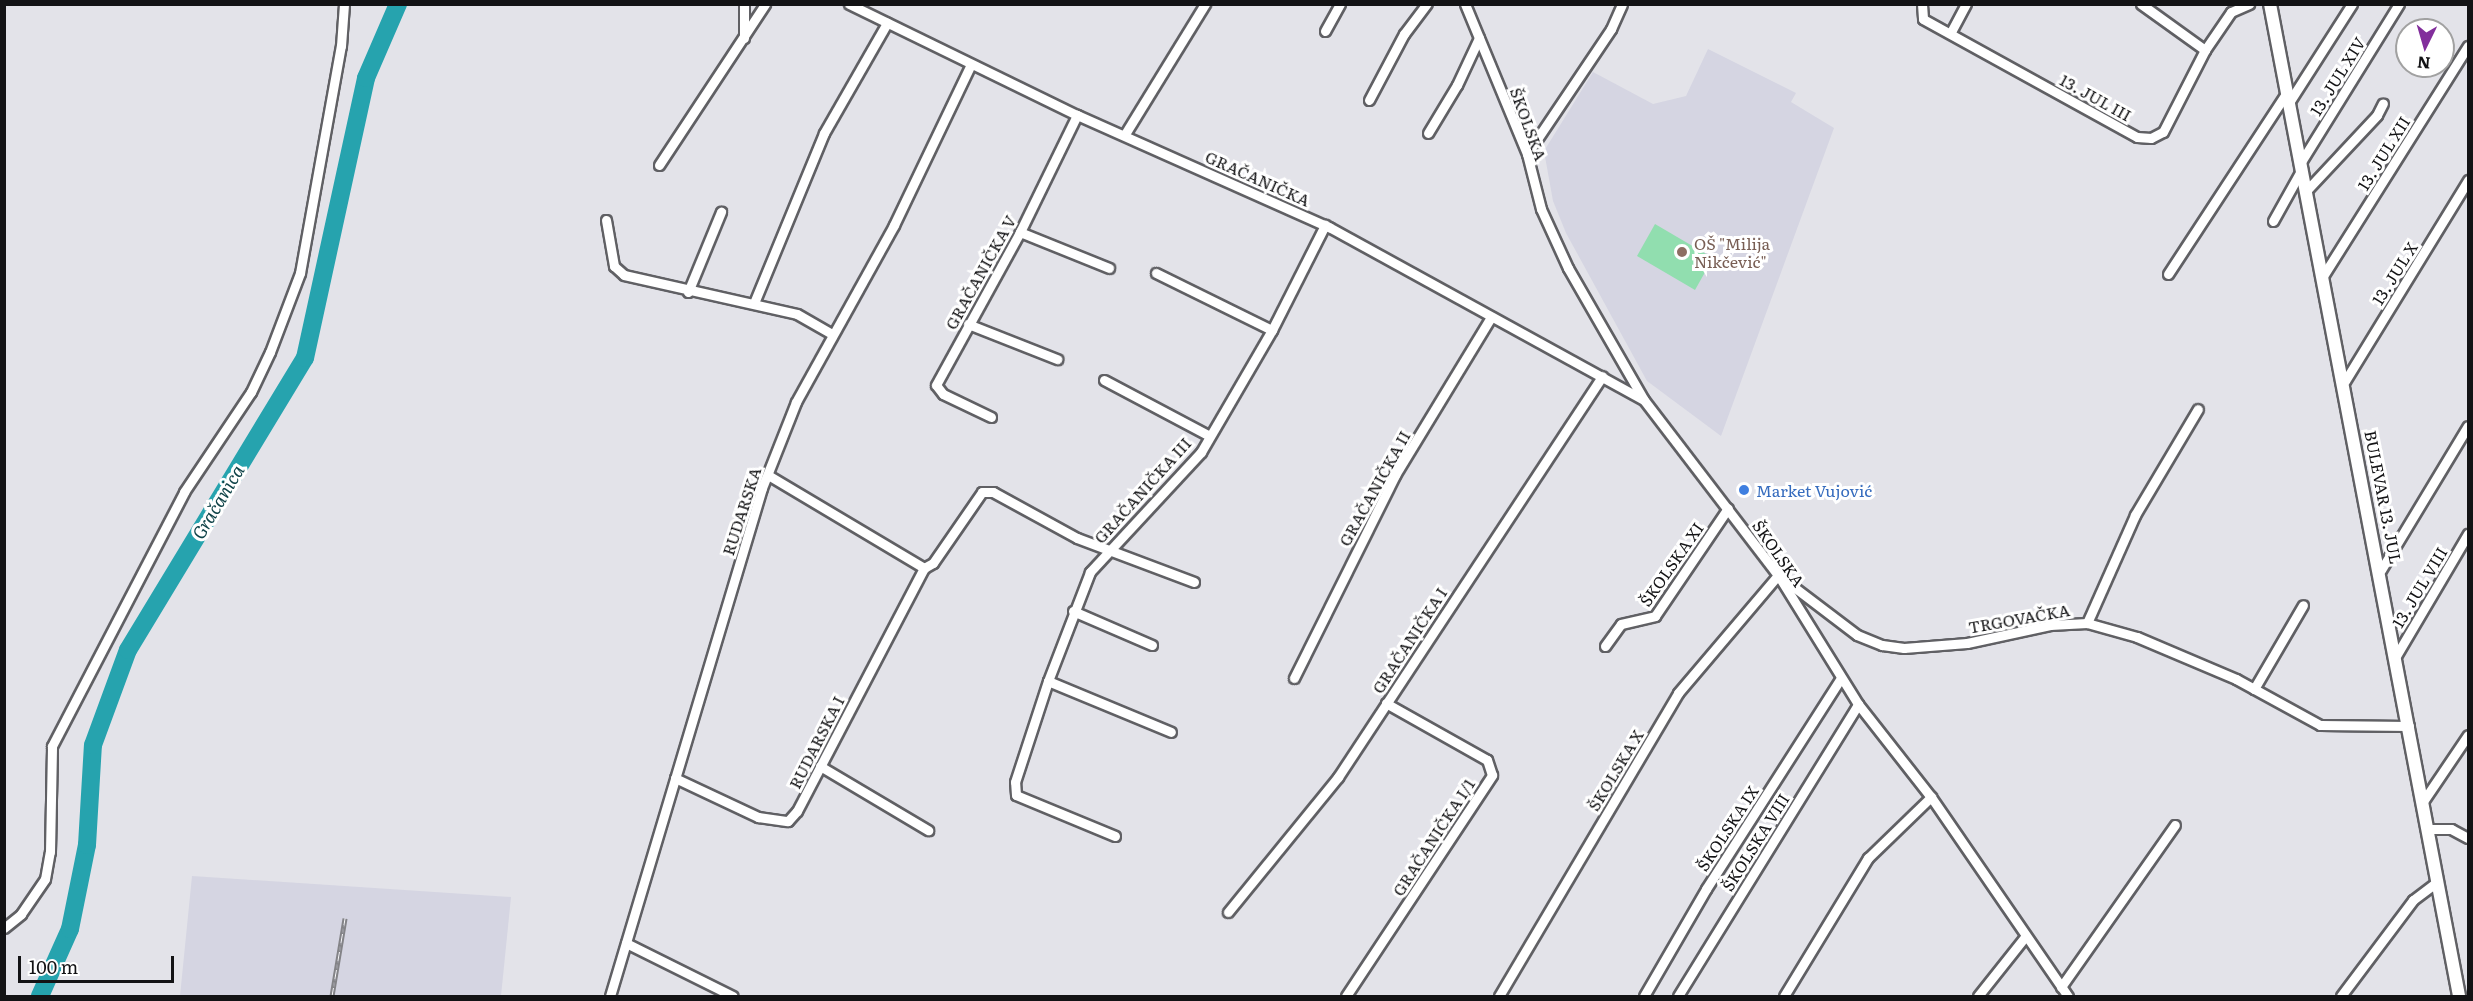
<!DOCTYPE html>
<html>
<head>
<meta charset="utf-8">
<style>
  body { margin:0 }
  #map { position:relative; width:2473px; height:1001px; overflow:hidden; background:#e3e3e9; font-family:Literata,serif }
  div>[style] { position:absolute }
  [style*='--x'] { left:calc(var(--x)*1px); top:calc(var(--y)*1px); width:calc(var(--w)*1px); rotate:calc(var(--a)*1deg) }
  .built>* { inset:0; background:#d5d5e2 }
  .green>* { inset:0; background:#91deaf }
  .river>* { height:18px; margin:-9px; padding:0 9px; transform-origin:9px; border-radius:9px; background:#26a3ae }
  .roads { filter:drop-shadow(2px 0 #606064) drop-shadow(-2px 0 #606064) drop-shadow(0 2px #606064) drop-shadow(0 -2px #606064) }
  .street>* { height:9px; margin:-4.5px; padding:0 4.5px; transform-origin:4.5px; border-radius:4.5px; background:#fff }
  .secondary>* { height:12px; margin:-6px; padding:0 6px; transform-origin:6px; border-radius:6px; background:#fff }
  .rail>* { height:5px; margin-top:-2.5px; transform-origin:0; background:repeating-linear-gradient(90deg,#fff 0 9px,#838387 0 18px); box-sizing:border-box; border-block:2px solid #838387 }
  .dots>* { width:16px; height:16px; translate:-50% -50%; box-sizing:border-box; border:3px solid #fff; border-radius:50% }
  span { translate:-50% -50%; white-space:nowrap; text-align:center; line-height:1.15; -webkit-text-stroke:6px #fff; paint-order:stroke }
  .street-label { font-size:16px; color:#131315 }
  .education-label { font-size:16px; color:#785e54 }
  .left { translate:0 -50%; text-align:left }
  .shop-label { font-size:16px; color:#366cbe }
  .water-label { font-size:18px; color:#0f4348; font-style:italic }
  .frame { position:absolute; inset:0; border:6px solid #131315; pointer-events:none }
  .north { position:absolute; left:2395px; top:18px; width:60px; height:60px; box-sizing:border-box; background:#fff; border:2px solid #a1a1a1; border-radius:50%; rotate:185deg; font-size:16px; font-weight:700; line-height:24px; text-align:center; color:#131315 }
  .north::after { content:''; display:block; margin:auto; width:21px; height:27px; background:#822e9c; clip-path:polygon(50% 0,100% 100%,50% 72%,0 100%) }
  .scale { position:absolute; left:18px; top:956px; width:156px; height:27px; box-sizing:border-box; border:3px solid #131315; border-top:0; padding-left:8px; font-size:18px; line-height:21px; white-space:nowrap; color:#131315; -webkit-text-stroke:4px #fff; paint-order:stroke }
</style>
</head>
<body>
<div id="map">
  <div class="built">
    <i style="clip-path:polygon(1708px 49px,1796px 93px,1791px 102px,1834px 128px,1721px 436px,1647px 381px,1566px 233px,1553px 201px,1544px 151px,1593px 72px,1653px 104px,1686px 96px)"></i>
    <i style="clip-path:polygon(192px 876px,511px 897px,501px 996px,180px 996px)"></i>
  </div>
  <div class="green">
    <i style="clip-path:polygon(1655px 224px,1713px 258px,1695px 290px,1637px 256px)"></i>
  </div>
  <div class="river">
    <i style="--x:40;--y:996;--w:73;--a:-65.9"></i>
    <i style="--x:70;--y:929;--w:86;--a:-78.6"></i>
    <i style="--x:87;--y:845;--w:100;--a:-86.6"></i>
    <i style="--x:93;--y:745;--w:101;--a:-69.8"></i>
    <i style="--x:128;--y:650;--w:341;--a:-58.8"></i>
    <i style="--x:305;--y:358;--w:287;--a:-77.7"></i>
    <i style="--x:366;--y:78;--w:81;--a:-66.6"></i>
  </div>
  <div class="roads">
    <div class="street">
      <i style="--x:849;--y:4;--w:254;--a:26"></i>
      <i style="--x:1077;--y:115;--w:276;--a:24"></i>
      <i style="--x:1329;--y:227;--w:357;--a:28.8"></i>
      <i style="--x:1465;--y:4;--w:162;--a:67.5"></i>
      <i style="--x:1527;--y:154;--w:57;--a:75.7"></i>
      <i style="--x:1541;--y:209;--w:65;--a:65.4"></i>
      <i style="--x:1568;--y:268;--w:152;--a:60.1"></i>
      <i style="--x:1644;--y:400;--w:220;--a:52.6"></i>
      <i style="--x:1778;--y:575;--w:152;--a:58.2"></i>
      <i style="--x:1858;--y:704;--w:118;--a:51.9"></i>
      <i style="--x:1931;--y:797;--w:242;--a:55.5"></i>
      <i style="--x:1922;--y:4;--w:15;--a:86"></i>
      <i style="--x:1923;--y:19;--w:244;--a:28.9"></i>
      <i style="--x:2137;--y:137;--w:14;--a:4"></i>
      <i style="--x:2151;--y:138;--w:13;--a:-27"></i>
      <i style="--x:2163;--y:132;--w:92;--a:-62.9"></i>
      <i style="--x:2205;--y:50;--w:46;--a:-55.6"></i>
      <i style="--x:2231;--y:12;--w:20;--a:-24"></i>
      <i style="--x:2141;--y:4;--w:79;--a:35.7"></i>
      <i style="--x:1325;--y:31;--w:31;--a:-61"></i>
      <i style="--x:1951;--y:32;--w:32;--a:-62"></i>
      <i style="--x:744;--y:38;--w:34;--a:-90"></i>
      <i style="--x:1369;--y:100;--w:75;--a:-62.1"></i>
      <i style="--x:1404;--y:34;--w:38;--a:-53"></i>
      <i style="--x:2288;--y:104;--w:119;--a:-57.4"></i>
      <i style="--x:1428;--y:133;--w:56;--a:-58.9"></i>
      <i style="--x:1457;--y:85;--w:52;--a:-64.9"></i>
      <i style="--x:1125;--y:134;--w:153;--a:-58.4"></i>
      <i style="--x:1527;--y:154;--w:151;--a:-56.1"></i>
      <i style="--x:1611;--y:29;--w:27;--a:-66"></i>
      <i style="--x:2301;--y:162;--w:186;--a:-58.2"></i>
      <i style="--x:659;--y:165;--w:193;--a:-56.6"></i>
      <i style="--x:2306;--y:191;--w:104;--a:-46.9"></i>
      <i style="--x:2377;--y:115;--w:13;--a:-63"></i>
      <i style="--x:606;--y:220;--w:47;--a:80.1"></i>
      <i style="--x:614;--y:266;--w:13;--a:42"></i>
      <i style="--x:624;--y:275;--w:177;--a:12.7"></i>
      <i style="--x:797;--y:314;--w:40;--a:29.7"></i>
      <i style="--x:2273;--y:221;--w:60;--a:-60.9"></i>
      <i style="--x:1020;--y:232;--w:96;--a:22"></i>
      <i style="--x:1156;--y:273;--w:129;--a:26.2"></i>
      <i style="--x:2168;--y:274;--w:217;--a:-56.8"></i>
      <i style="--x:2323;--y:276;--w:272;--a:-57.8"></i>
      <i style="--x:688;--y:292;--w:87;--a:-67.6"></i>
      <i style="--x:754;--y:303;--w:184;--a:-67.6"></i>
      <i style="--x:824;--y:133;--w:127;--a:-60.2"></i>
      <i style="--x:968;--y:324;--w:96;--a:21.5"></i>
      <i style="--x:1104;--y:380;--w:118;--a:27.9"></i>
      <i style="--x:2345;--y:381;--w:236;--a:-58.5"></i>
      <i style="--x:991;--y:417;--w:53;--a:-154.4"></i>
      <i style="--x:943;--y:394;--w:11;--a:-128"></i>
      <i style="--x:936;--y:385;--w:175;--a:-61.2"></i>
      <i style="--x:1020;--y:232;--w:130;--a:-64"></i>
      <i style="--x:768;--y:475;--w:182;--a:30.8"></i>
      <i style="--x:924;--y:568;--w:10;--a:-29"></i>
      <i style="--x:933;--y:563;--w:86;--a:-55.4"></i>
      <i style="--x:982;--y:492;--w:11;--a:0"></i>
      <i style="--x:993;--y:492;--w:96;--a:28.7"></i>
      <i style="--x:1077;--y:538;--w:125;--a:20.6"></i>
      <i style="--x:2381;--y:570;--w:168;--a:-58.9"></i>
      <i style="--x:1778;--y:575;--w:99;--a:37.2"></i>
      <i style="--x:1857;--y:635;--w:27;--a:22"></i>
      <i style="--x:1882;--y:645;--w:22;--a:8"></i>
      <i style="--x:1904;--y:648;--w:63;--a:-4.5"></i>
      <i style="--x:1967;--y:643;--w:85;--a:-12.2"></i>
      <i style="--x:2050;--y:625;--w:37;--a:-3"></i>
      <i style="--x:2087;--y:623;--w:52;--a:15.6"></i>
      <i style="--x:2137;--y:637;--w:108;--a:23"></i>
      <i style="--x:2236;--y:679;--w:96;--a:28.7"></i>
      <i style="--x:2320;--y:725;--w:89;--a:0.6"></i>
      <i style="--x:1073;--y:611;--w:86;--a:23.3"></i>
      <i style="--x:2087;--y:623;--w:118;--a:-66"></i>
      <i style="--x:2135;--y:515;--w:123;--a:-59.3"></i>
      <i style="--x:1605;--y:646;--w:27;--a:-54"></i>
      <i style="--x:1621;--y:624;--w:35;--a:-13"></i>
      <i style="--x:1655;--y:616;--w:130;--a:-55.9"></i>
      <i style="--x:2396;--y:656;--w:142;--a:-59.5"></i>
      <i style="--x:1294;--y:678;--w:227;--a:-63.5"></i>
      <i style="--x:1395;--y:475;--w:185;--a:-58.7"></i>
      <i style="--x:1048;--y:681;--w:133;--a:22.5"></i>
      <i style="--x:2254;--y:689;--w:97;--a:-59.7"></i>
      <i style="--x:820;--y:766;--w:126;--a:30.7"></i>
      <i style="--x:675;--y:778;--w:92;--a:25.2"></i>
      <i style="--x:758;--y:817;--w:30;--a:8"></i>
      <i style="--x:788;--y:821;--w:13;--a:-48"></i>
      <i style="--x:797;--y:811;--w:274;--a:-62.4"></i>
      <i style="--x:2422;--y:803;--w:82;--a:-55.9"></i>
      <i style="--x:2427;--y:829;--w:24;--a:0"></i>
      <i style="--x:2451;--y:829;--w:19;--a:28"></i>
      <i style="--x:1115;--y:836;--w:107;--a:-157.5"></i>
      <i style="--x:1016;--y:795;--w:13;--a:-94"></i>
      <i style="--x:1015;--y:782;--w:106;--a:-71.9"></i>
      <i style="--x:1048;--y:681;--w:117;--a:-68.9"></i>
      <i style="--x:1090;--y:572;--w:163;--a:-47.2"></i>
      <i style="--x:1201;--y:452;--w:141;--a:-59.8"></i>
      <i style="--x:1272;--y:330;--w:118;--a:-63.2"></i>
      <i style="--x:1228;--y:912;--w:174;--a:-50.8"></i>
      <i style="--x:1338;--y:777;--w:480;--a:-56.6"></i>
      <i style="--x:4;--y:928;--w:22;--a:-39"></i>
      <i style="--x:21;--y:914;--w:42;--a:-55.6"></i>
      <i style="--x:45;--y:879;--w:27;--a:-80"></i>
      <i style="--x:50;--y:852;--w:106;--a:-88.9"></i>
      <i style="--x:52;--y:746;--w:286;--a:-62.5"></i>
      <i style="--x:184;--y:492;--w:120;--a:-56.2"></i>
      <i style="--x:251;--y:392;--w:44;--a:-64.6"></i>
      <i style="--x:270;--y:352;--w:85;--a:-69.2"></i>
      <i style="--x:300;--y:273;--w:231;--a:-79.8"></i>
      <i style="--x:341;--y:46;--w:42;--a:-85.9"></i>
      <i style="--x:626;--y:943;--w:119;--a:26.4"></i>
      <i style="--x:2061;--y:987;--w:198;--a:-54.9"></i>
      <i style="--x:610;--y:996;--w:530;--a:-73.34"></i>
      <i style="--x:762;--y:488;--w:92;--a:-68.4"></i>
      <i style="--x:796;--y:402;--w:202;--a:-61"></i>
      <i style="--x:894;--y:225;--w:178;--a:-64.4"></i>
      <i style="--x:1346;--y:996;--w:265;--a:-56.5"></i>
      <i style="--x:1492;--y:775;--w:16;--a:-108"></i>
      <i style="--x:1487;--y:760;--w:116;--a:-150.6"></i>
      <i style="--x:1499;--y:996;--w:352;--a:-59.4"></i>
      <i style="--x:1678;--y:693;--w:155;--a:-49.7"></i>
      <i style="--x:1644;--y:996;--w:124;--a:-59.9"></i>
      <i style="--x:1706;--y:889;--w:250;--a:-57.4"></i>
      <i style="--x:1678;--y:996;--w:343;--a:-58.3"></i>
      <i style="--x:1784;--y:996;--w:162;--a:-58.7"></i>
      <i style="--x:1868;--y:858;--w:88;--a:-44.1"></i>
      <i style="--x:1978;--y:996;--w:75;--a:-51.5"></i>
      <i style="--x:2341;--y:996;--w:120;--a:-53.1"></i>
      <i style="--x:2413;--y:900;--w:31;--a:-37"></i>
    </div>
    <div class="secondary">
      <i style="--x:2270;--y:4;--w:1010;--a:79.21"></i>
    </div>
  </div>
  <div class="rail">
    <i style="--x:332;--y:996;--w:79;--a:-80.5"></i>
  </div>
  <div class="dots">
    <i style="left:1682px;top:252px;background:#8d6e63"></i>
    <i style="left:1744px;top:490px;background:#3f7fe0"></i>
  </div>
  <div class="street-label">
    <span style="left:2337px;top:76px;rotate:-58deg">13. JUL XIV</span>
    <span style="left:2096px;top:97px;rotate:29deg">13. JUL III</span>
    <span style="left:1529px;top:124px;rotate:70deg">ŠKOLSKA</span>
    <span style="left:2383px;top:153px;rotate:-58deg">13. JUL XII</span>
    <span style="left:1258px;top:178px;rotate:24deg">GRAČANIČKA</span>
    <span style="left:980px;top:272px;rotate:-61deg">GRAČANIČKA V</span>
    <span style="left:2394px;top:273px;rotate:-58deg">13. JUL X</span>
    <span style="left:1374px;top:488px;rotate:-61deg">GRAČANIČKA II</span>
    <span style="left:1142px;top:490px;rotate:-48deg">GRAČANIČKA III</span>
    <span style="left:2384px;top:497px;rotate:79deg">BULEVAR 13. JUL</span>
    <span style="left:741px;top:511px;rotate:-72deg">RUDARSKA</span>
    <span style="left:1779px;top:553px;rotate:55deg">ŠKOLSKA</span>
    <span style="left:1671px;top:564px;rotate:-55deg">ŠKOLSKA XI</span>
    <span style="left:2419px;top:587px;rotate:-59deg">13. JUL VIII</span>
    <span style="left:2019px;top:618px;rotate:-10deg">TRGOVAČKA</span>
    <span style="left:1409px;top:640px;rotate:-57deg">GRAČANIČKA I</span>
    <span style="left:816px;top:742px;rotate:-63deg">RUDARSKA I</span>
    <span style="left:1615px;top:770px;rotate:-59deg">ŠKOLSKA X</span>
    <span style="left:1727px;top:828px;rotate:-57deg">ŠKOLSKA IX</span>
    <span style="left:1433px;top:837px;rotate:-57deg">GRAČANIČKA I/1</span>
    <span style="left:1755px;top:842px;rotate:-58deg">ŠKOLSKA VIII</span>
  </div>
  <div class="education-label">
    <span class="left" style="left:1694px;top:252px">OŠ "Milija<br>Nikčević"</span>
  </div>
  <div class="shop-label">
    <span class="left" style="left:1756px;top:490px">Market Vujović</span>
  </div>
  <div class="water-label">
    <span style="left:218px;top:502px;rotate:-59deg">Gračanica</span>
  </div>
  <div class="frame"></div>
  <div class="north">N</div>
  <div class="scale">100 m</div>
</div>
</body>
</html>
